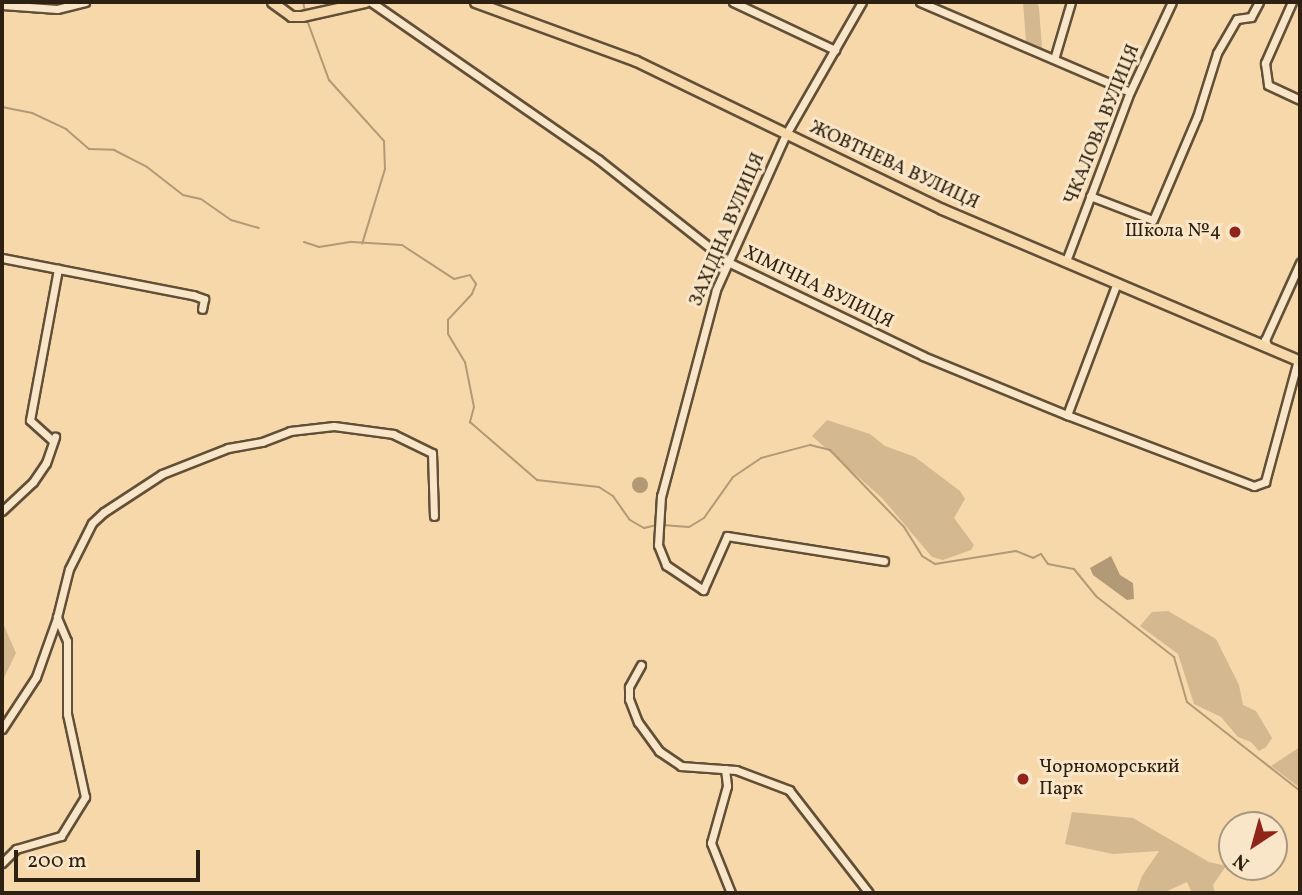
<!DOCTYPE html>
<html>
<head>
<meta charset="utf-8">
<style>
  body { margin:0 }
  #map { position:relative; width:1302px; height:895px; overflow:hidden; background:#f6d8aa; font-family:Vollkorn,serif }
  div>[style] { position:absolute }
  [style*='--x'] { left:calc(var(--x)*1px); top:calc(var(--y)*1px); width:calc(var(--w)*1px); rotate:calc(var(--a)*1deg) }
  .green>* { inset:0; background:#d4b990 }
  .water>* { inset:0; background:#b29a76 }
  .round { border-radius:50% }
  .stream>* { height:2px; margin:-1px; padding:0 1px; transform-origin:1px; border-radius:1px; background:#b29a76 }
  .roads { filter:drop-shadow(2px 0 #614f37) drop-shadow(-2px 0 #614f37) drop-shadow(0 2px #614f37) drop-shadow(0 -2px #614f37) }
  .minor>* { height:7px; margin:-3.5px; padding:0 3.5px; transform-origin:3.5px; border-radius:3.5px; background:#f9e6c8 }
  .major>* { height:9px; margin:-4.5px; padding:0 4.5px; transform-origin:4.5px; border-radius:4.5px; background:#f6d8aa }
  .dots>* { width:19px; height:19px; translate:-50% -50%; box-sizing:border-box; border:4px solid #f9e6c8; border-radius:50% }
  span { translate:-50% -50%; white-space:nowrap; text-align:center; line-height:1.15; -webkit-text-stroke:6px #f9e6c8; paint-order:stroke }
  .street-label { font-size:19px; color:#2f2111 }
  .poi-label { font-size:19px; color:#2f2111 }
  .right { translate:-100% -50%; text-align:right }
  .left { translate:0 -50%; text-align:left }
  .frame { position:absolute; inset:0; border:4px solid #2f2111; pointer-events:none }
  .north { position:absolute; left:1218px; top:811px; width:70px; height:70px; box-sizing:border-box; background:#f9e6c8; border:2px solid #a8977f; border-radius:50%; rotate:216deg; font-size:19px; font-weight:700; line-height:28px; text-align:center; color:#2f2111 }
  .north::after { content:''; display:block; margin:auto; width:24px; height:32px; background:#8f2418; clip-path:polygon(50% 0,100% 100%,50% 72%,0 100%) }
  .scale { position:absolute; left:14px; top:850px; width:186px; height:32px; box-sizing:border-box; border:4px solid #2f2111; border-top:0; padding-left:9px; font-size:21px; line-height:24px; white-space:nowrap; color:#2f2111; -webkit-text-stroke:5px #f9e6c8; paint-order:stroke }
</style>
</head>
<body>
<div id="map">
  <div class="green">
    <i style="clip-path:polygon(1023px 2px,1037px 2px,1039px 8px,1042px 48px,1026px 42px)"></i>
    <i style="clip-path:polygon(827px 420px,870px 434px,885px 446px,915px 457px,960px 491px,965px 499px,954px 518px,974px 545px,971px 550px,943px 560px,932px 557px,882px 498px,812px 436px)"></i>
    <i style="clip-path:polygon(1168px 611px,1216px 639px,1239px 685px,1243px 705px,1256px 711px,1272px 738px,1266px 747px,1259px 751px,1251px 742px,1238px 737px,1221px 717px,1194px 704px,1178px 654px,1140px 626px,1152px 612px)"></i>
    <i style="clip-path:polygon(2px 621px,16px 653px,2px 682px)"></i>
    <i style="clip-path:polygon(1300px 747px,1300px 788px,1271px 766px)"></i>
    <i style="clip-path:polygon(1072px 812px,1133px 818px,1209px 862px,1226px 866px,1213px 885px,1215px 893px,1192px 893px,1187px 882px,1163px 893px,1136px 893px,1142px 876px,1159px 851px,1113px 854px,1065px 844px)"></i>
  </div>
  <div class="water">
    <i class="round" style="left:632px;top:477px;width:16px;height:16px"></i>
    <i style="clip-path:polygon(1111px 556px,1120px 575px,1133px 583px,1134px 599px,1127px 600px,1093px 575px,1090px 568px)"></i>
  </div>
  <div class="stream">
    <i style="--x:303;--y:2;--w:9;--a:77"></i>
    <i style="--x:307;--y:20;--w:64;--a:69.9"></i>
    <i style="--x:329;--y:80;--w:82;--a:48"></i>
    <i style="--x:384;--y:141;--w:28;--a:88"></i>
    <i style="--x:385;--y:169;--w:78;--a:107"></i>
    <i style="--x:2;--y:107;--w:31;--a:11"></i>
    <i style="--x:32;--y:113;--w:38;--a:25"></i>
    <i style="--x:66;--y:129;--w:30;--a:41"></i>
    <i style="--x:89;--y:149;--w:25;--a:2"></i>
    <i style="--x:114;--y:150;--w:37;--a:27"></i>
    <i style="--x:147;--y:167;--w:46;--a:37.9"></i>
    <i style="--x:183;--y:195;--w:18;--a:13"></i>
    <i style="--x:201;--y:199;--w:37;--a:35"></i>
    <i style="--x:231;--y:220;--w:29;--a:16"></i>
    <i style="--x:304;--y:242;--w:16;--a:18"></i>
    <i style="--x:319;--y:247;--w:33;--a:-9"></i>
    <i style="--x:352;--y:242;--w:50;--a:3.4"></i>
    <i style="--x:402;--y:245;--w:62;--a:33.2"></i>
    <i style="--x:454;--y:279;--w:16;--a:-14"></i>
    <i style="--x:470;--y:275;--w:11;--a:56"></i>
    <i style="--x:476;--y:284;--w:11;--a:112"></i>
    <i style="--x:472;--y:294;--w:35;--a:133"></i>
    <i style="--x:448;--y:320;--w:14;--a:90"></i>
    <i style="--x:448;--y:334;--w:33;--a:59"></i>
    <i style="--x:465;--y:362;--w:46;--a:78.7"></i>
    <i style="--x:474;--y:407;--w:16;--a:105"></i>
    <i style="--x:470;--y:422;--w:89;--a:40.9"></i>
    <i style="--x:537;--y:480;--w:62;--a:6.4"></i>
    <i style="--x:599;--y:487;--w:17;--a:33"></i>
    <i style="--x:613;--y:496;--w:29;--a:55"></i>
    <i style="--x:630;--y:520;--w:16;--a:30"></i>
    <i style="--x:644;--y:528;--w:13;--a:-13"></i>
    <i style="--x:662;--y:525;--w:27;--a:4"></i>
    <i style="--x:689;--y:527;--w:17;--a:-31"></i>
    <i style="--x:704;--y:518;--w:50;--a:-54.7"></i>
    <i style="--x:733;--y:477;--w:34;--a:-34"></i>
    <i style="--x:761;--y:458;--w:51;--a:-14.9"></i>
    <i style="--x:810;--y:445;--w:21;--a:14"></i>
    <i style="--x:830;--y:450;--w:107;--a:46.1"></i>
    <i style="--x:904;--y:527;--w:34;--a:58"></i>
    <i style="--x:922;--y:556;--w:15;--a:32"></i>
    <i style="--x:935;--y:564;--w:82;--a:-9.1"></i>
    <i style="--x:1016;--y:551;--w:18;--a:22"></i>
    <i style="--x:1033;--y:558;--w:9;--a:-27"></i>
    <i style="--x:1041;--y:554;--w:12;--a:55"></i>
    <i style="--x:1048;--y:564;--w:26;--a:11"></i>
    <i style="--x:1074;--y:569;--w:36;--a:51"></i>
    <i style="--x:1097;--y:597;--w:98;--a:37.9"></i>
    <i style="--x:1174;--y:657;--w:47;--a:73.9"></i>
    <i style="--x:1187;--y:702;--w:144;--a:38.2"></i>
  </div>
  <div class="roads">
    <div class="minor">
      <i style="--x:371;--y:2;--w:277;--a:34.7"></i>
      <i style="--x:599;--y:160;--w:164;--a:38.3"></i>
      <i style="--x:728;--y:262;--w:216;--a:25.7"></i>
      <i style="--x:923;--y:356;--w:156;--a:22.3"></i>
      <i style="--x:1067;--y:415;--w:200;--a:20.8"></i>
      <i style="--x:1254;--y:486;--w:12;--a:-20"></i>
      <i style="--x:1265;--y:482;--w:126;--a:-74.9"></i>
      <i style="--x:733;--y:2;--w:113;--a:25.2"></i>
      <i style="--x:862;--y:2;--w:152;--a:119.9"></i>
      <i style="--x:786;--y:134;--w:171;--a:114.2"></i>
      <i style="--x:716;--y:290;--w:213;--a:104.9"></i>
      <i style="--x:661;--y:496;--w:49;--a:93.5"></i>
      <i style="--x:658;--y:545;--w:22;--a:68"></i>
      <i style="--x:666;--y:565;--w:45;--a:34"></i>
      <i style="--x:703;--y:590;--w:59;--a:-66"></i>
      <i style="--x:727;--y:536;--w:159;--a:9"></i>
      <i style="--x:920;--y:2;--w:228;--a:23.2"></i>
      <i style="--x:1292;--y:2;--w:67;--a:113.9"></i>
      <i style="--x:1265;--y:63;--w:22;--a:82"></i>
      <i style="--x:1268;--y:85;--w:35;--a:25"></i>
      <i style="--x:2;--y:5;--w:55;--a:4.2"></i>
      <i style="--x:57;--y:9;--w:29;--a:-14"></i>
      <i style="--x:1055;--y:56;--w:56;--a:-73.5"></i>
      <i style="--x:1090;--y:196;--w:67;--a:20.9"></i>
      <i style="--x:1153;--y:220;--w:112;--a:-66.9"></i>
      <i style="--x:1197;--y:117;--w:67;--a:-72.6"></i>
      <i style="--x:1217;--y:53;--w:39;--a:-60"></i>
      <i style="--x:1237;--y:19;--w:14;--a:-8"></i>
      <i style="--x:1251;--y:17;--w:17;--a:-62"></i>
      <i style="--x:2;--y:258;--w:195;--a:11"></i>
      <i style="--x:193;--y:295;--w:12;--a:20"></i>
      <i style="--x:204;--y:299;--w:10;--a:101"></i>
      <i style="--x:1066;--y:261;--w:181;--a:-69.3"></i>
      <i style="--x:1130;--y:92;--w:99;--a:-65"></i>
      <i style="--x:1268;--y:347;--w:8;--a:-113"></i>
      <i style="--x:1265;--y:340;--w:85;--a:-65.6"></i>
      <i style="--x:1067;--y:415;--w:141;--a:-69.3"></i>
      <i style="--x:53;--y:441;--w:31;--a:-138"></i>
      <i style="--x:30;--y:420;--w:154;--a:-79.5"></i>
      <i style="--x:2;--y:511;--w:42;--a:-43.1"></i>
      <i style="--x:33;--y:482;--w:23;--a:-56"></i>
      <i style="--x:46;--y:463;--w:28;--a:-71"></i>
      <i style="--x:641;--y:665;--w:25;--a:119"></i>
      <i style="--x:629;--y:687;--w:12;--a:90"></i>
      <i style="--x:629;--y:699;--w:25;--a:69"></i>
      <i style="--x:638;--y:722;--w:36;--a:54"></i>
      <i style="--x:659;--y:751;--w:27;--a:34"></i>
      <i style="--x:681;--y:766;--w:55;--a:4.2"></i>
      <i style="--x:736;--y:770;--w:57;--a:20.7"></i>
      <i style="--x:789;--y:790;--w:130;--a:52.2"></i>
      <i style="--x:2;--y:729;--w:62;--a:-56.8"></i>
      <i style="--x:36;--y:677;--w:63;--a:-70.4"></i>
      <i style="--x:725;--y:769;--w:17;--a:83"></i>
      <i style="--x:727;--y:786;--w:59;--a:105.7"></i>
      <i style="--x:711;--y:843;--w:54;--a:68.2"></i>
      <i style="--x:2;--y:863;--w:20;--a:-45"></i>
      <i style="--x:16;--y:849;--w:47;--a:-16.1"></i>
      <i style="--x:61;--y:836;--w:46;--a:-58.4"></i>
      <i style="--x:85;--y:797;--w:85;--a:-102.2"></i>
      <i style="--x:67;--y:714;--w:73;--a:-90"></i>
      <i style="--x:67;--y:641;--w:26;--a:-113"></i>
      <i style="--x:57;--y:617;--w:49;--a:-76"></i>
      <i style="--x:69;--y:569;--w:51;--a:-63.4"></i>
      <i style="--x:92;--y:523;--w:16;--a:-43"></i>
      <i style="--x:104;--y:512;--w:69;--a:-33.2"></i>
      <i style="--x:162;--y:474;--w:71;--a:-21.5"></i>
      <i style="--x:228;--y:448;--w:35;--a:-10"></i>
      <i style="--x:262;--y:442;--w:30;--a:-21"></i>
      <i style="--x:290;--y:431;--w:44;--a:-6.5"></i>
      <i style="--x:334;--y:426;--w:60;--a:7.7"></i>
      <i style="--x:393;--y:434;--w:43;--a:26"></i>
      <i style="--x:432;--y:453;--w:63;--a:88.2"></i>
    </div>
    <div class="major">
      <i style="--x:272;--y:2;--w:24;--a:36"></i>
      <i style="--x:291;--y:16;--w:11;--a:0"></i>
      <i style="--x:302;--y:16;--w:65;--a:-12.5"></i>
      <i style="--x:475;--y:2;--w:171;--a:20.1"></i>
      <i style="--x:636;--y:61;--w:340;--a:25.8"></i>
      <i style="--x:942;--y:209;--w:389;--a:23"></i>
    </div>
  </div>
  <div class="dots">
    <i style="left:1235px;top:232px;background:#8f2418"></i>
    <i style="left:1023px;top:779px;background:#8f2418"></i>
  </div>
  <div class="street-label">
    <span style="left:1103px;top:125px;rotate:-68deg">ЧКАЛОВА ВУЛИЦЯ</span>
    <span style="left:894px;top:166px;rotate:25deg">ЖОВТНЕВА ВУЛИЦЯ</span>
    <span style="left:728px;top:230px;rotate:-67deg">ЗАХІДНА ВУЛИЦЯ</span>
    <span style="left:818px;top:288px;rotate:26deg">ХІМІЧНА ВУЛИЦЯ</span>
  </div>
  <div class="poi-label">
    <span class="right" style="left:1221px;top:232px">Школа №4</span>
    <span class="left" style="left:1039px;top:779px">Чорноморський<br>Парк</span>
  </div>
  <div class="frame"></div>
  <div class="north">N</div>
  <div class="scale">200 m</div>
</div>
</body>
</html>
